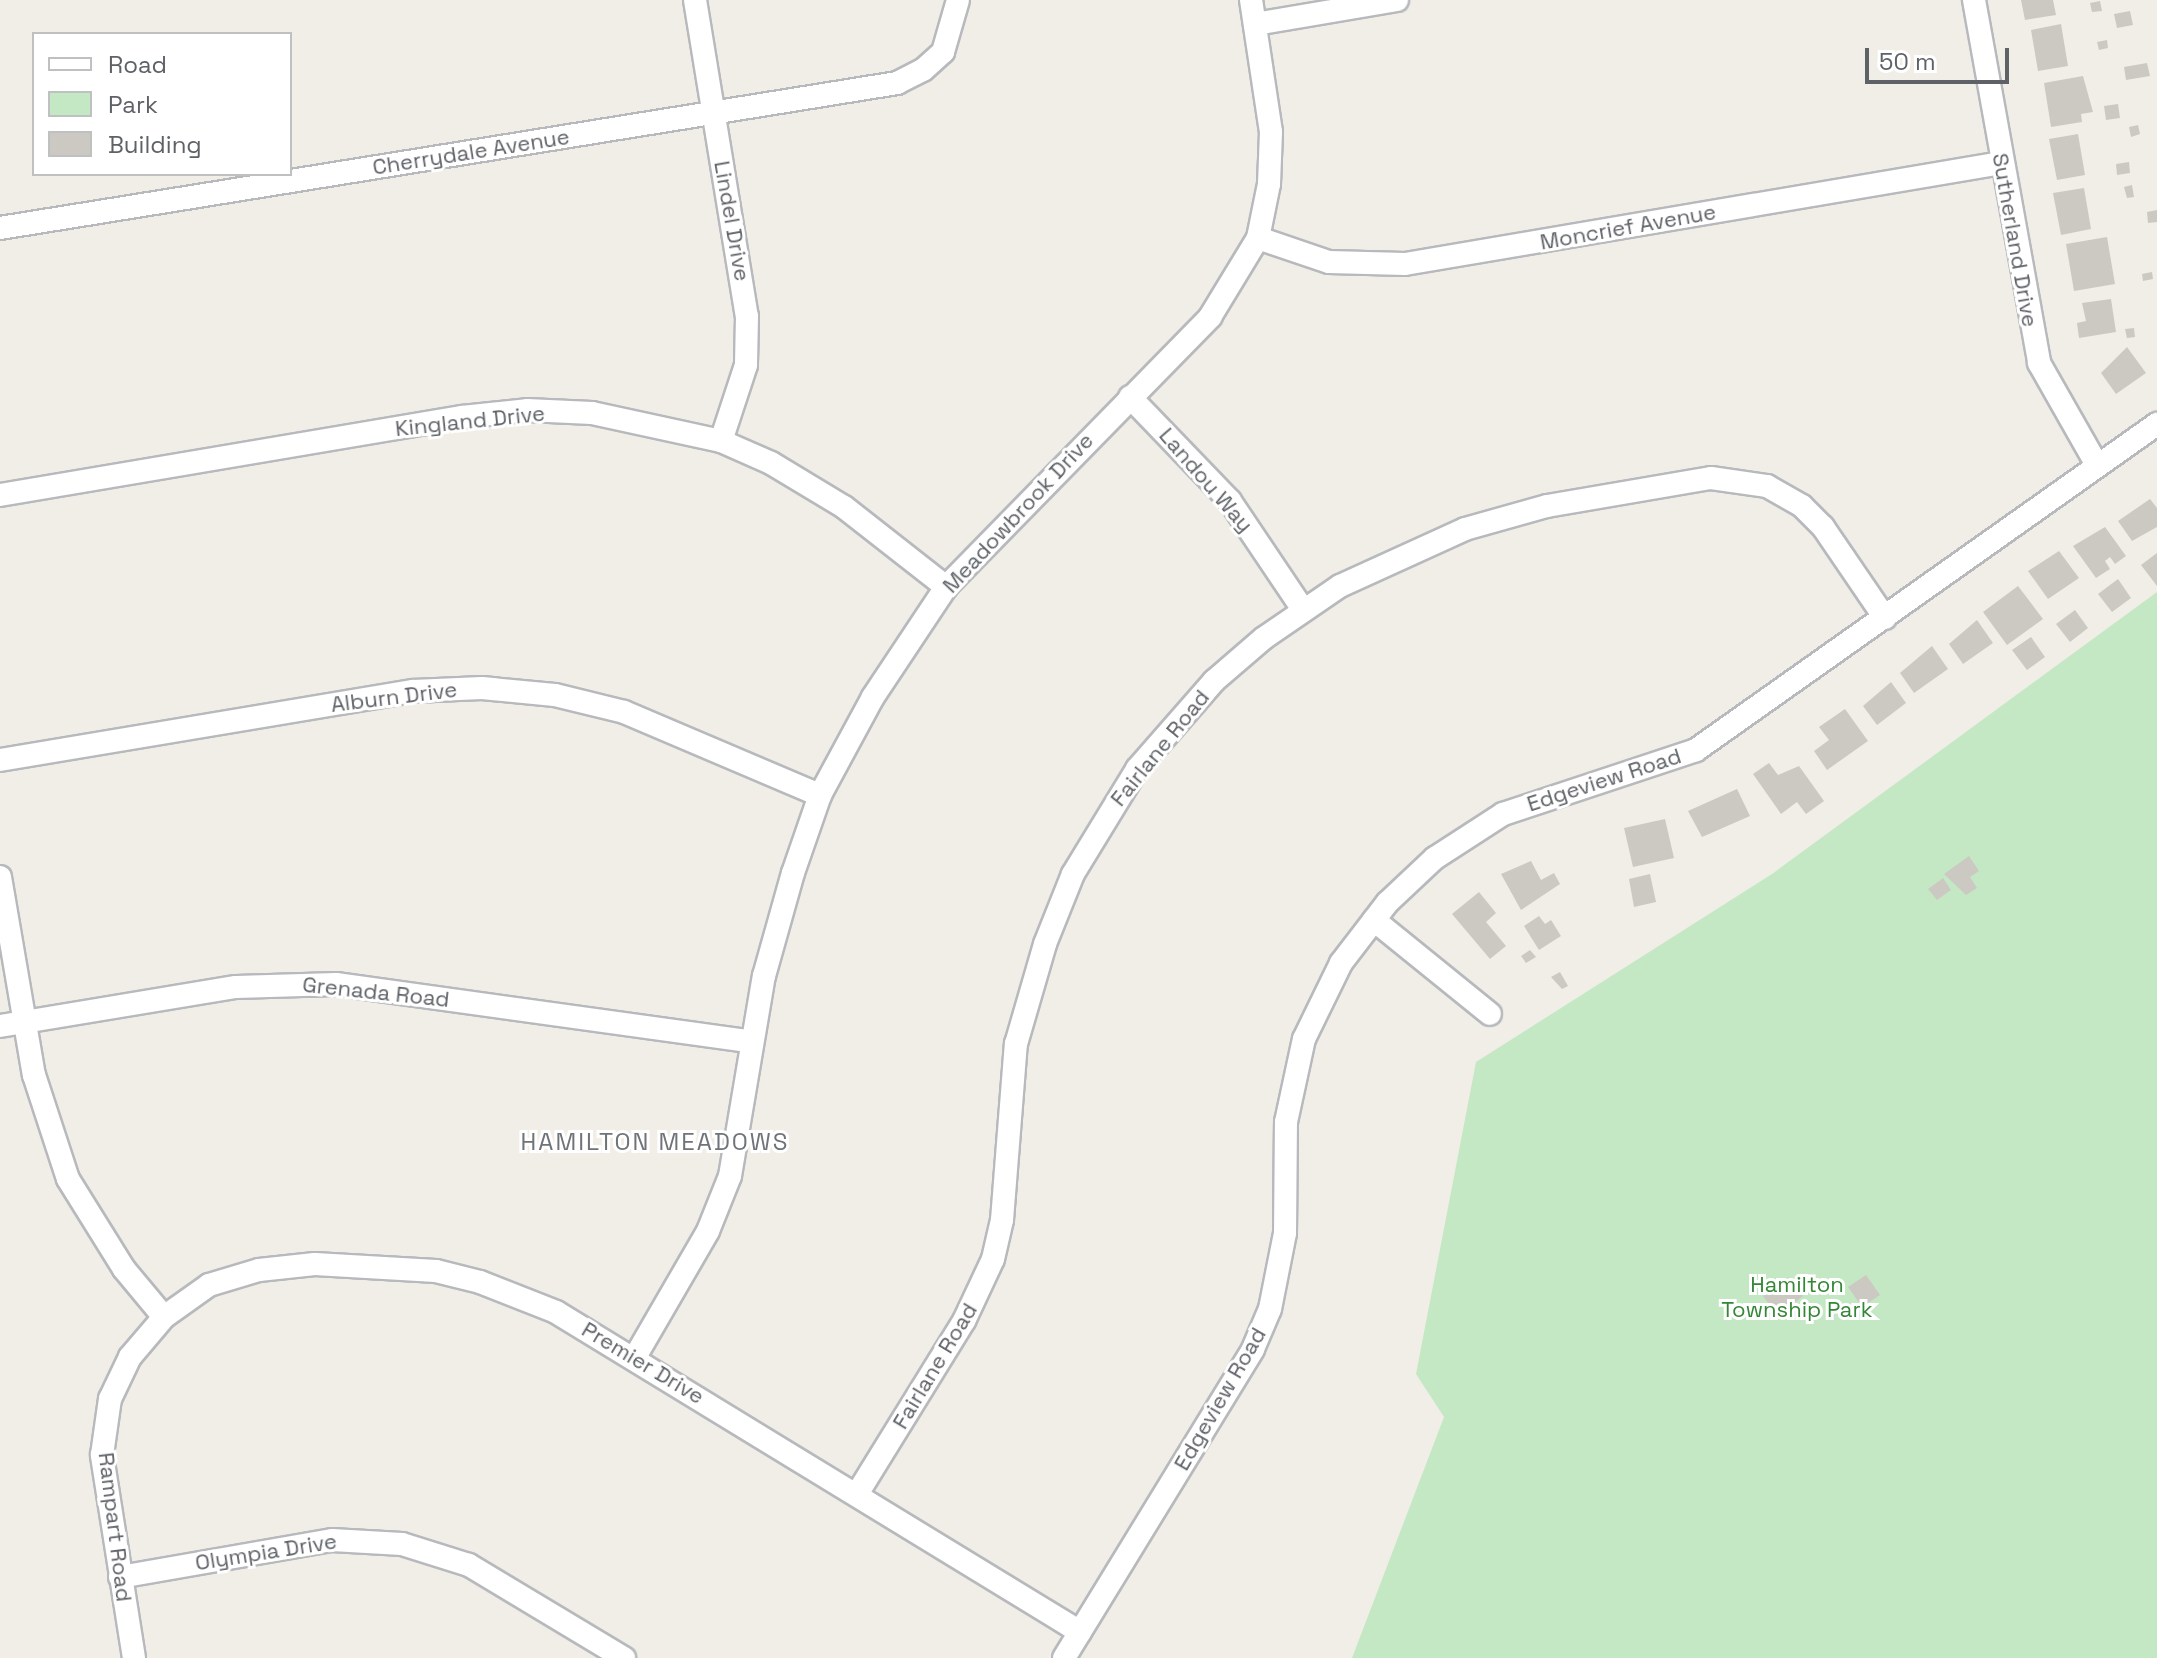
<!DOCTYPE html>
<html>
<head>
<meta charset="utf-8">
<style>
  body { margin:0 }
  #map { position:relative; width:2157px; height:1658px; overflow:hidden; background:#f0eee6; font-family:"Space Grotesk",sans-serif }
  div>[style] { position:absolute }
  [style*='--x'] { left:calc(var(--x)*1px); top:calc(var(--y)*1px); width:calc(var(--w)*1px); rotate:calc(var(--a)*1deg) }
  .green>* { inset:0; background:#c4e8c3 }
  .building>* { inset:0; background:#ccc9c3 }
  .roads { filter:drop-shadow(2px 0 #b7b9bd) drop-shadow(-2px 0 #b7b9bd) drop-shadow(0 2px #b7b9bd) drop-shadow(0 -2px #b7b9bd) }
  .minor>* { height:22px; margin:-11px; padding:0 11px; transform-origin:11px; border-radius:11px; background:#fff }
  span { translate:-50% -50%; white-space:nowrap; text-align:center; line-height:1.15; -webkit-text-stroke:6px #fff; paint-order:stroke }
  .street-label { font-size:22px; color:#5e6267 }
  .park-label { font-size:22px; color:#348736 }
  .neighbourhood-label { font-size:24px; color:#6f7479; letter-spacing:2px }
  .legend { position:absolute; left:32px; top:32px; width:260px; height:144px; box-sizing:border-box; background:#fff; border:2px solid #bfc0c2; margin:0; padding:10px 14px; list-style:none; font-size:24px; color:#5e6267 }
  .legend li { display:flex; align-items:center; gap:16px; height:40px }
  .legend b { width:40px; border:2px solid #bfc0c2 }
  .scale { position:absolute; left:1865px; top:48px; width:144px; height:36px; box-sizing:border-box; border:4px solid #5e6267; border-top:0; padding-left:10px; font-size:24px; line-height:28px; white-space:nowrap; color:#5e6267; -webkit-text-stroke:6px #fff; paint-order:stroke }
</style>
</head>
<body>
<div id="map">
  <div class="green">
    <i style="clip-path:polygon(2157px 592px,2157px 1658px,1352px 1658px,1444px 1417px,1416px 1374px,1476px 1062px,1772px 874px)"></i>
  </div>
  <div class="building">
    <i style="clip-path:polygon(2021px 0,2053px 0,2056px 15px,2025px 20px)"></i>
    <i style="clip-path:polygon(2100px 1px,2102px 11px,2092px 12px,2090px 3px)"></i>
    <i style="clip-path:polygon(2130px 11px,2133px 25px,2117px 28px,2114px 14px)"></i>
    <i style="clip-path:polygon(2061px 24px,2068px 66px,2038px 71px,2031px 30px)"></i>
    <i style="clip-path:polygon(2107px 40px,2108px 48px,2099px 50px,2097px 42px)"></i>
    <i style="clip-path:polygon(2147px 63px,2150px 76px,2126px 80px,2124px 67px)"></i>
    <i style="clip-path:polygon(2083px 76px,2093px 112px,2081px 114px,2082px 122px,2051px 127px,2044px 83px)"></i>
    <i style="clip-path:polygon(2118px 104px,2120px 118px,2106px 120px,2104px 106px)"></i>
    <i style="clip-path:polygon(2138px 125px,2140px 134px,2131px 137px,2129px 127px)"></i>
    <i style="clip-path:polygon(2078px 134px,2085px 175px,2057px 180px,2049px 139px)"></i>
    <i style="clip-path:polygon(2129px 162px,2130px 173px,2117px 175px,2116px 164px)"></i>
    <i style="clip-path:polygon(2132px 185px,2134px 197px,2127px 198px,2124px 187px)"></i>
    <i style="clip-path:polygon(2084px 188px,2091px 229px,2061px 235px,2053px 193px)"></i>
    <i style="clip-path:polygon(2157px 210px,2157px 222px,2148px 223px,2147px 212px)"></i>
    <i style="clip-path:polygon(2107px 237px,2115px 284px,2074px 291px,2066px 244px)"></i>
    <i style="clip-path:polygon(2152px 272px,2153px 279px,2143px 281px,2142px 274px)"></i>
    <i style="clip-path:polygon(2111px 299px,2116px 332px,2079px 338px,2077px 323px,2086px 321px,2082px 303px)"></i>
    <i style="clip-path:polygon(2134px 328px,2135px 337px,2127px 338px,2125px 329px)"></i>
    <i style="clip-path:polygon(2127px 347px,2146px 373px,2116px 394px,2101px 373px)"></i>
    <i style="clip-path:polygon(2150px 499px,2157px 508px,2157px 527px,2132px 541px,2118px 521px)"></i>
    <i style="clip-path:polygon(2105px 527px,2126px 556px,2115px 564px,2110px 557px,2105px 561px,2110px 569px,2096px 578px,2073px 546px)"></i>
    <i style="clip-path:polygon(2059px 551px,2079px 578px,2048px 599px,2028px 571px)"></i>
    <i style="clip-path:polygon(2157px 553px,2157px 586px,2141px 565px)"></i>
    <i style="clip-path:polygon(2118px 579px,2131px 598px,2112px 612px,2098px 594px)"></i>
    <i style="clip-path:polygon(2018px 586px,2043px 619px,2007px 645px,1983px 612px)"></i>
    <i style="clip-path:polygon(2075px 610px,2088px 628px,2070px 642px,2056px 624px)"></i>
    <i style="clip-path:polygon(1977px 620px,1993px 643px,1963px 664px,1949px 644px)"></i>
    <i style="clip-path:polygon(2031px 637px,2045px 657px,2027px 670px,2012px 650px)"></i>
    <i style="clip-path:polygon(1932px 646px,1948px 669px,1914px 693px,1900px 673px)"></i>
    <i style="clip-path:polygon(1891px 682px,1906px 703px,1877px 725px,1863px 706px)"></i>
    <i style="clip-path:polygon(1845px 709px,1868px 741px,1827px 770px,1814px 751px,1829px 740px,1819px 727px)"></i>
    <i style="clip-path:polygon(1769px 763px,1778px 775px,1799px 766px,1824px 801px,1806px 814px,1797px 802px,1781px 814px,1753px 774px)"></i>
    <i style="clip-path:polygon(1737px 789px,1750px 816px,1702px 837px,1688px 811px)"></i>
    <i style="clip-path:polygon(1665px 819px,1674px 858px,1633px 867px,1624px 828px)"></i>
    <i style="clip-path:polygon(1969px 856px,1979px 871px,1970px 877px,1977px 888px,1966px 895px,1944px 874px)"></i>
    <i style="clip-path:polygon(1531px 861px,1541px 880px,1554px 873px,1560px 884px,1521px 910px,1501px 874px)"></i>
    <i style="clip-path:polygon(1650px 874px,1656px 902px,1634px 907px,1629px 879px)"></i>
    <i style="clip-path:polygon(1943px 878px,1951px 890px,1937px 900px,1928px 889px)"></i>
    <i style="clip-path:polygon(1479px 892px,1496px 913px,1486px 922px,1506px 946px,1490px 959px,1452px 914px)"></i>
    <i style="clip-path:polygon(1539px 916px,1545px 924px,1551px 920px,1561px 936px,1539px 950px,1524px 926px)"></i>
    <i style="clip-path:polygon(1530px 950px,1536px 957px,1526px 963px,1521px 956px)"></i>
    <i style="clip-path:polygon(1560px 972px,1568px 986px,1562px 989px,1551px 977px)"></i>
    <i style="clip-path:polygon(1866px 1275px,1880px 1295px,1862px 1307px,1848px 1287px)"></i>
    <i style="clip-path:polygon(1788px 1277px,1803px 1296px,1778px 1316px,1763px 1296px)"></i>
  </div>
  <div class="roads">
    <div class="minor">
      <i style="--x:695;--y:0;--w:320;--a:80.7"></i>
      <i style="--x:747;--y:316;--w:49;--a:91.2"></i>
      <i style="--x:746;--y:365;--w:80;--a:108.2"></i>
      <i style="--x:1974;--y:0;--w:369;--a:79.8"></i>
      <i style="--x:2039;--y:363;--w:117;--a:60.4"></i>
      <i style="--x:1255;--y:24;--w:144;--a:-9.6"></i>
      <i style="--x:0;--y:228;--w:909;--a:-9.18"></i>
      <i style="--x:897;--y:83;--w:29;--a:-27"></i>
      <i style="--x:923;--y:70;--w:27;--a:-42"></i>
      <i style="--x:943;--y:52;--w:54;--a:-73.9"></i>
      <i style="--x:1258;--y:238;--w:75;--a:18.7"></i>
      <i style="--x:1329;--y:262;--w:76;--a:1.5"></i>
      <i style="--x:1405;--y:264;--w:604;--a:-9.62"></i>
      <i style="--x:1130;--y:397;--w:144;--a:46.1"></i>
      <i style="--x:1230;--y:501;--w:129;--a:56.1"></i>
      <i style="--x:0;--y:495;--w:469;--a:-9.6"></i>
      <i style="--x:462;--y:417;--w:65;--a:-6.1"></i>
      <i style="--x:527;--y:410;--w:65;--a:2.6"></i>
      <i style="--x:592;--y:413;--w:132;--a:12.2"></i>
      <i style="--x:721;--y:441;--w:55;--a:23.7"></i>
      <i style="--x:771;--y:463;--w:85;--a:31.1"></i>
      <i style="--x:844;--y:507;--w:130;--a:38.1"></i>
      <i style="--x:0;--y:760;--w:419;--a:-9.5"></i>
      <i style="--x:413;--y:691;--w:69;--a:-2.5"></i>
      <i style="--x:482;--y:688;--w:73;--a:5.5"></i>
      <i style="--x:555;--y:695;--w:71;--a:13.8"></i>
      <i style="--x:624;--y:712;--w:213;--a:23"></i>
      <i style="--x:0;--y:877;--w:201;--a:80.3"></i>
      <i style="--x:34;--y:1075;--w:109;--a:71.9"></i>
      <i style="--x:68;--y:1179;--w:106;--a:58.1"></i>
      <i style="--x:124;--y:1269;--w:62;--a:50.2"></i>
      <i style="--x:1374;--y:920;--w:149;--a:39"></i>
      <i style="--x:0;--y:1026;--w:239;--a:-9.4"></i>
      <i style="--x:236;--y:987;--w:100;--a:-1.7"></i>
      <i style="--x:336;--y:984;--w:420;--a:7.9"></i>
      <i style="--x:635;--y:1357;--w:146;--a:-59.9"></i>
      <i style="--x:708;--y:1231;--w:59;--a:-68.2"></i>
      <i style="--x:730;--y:1176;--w:203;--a:-80.4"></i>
      <i style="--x:764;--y:976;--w:107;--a:-74.3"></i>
      <i style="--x:793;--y:873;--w:83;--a:-70.9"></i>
      <i style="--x:820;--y:795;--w:111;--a:-61.6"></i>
      <i style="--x:873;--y:697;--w:132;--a:-56.4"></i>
      <i style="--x:946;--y:587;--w:378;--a:-45.6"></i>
      <i style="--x:1210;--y:317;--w:92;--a:-58.7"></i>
      <i style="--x:1258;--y:238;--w:55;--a:-78.5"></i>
      <i style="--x:1269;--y:184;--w:52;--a:-87.8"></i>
      <i style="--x:1271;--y:132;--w:134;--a:-98.6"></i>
      <i style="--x:857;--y:1494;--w:203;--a:-58.3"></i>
      <i style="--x:964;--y:1321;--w:68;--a:-64.9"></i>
      <i style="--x:993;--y:1259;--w:40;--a:-77"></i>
      <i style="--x:1002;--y:1220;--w:177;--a:-85.5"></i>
      <i style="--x:1016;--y:1044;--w:104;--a:-73.8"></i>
      <i style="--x:1045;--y:944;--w:75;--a:-68.2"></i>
      <i style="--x:1073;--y:874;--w:123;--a:-58.6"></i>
      <i style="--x:1137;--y:769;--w:117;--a:-48.8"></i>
      <i style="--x:1214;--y:681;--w:66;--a:-40.7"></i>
      <i style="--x:1264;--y:638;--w:92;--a:-34.4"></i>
      <i style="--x:1340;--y:586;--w:137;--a:-24.5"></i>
      <i style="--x:1465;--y:529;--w:85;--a:-15.7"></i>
      <i style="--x:1547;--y:506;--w:166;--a:-9.7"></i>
      <i style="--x:1711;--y:478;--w:57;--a:8.1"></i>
      <i style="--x:1767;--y:486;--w:40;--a:29.7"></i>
      <i style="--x:1802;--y:506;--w:30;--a:45"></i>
      <i style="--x:1823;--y:527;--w:110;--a:55.7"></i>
      <i style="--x:120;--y:1577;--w:215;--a:-9.9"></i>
      <i style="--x:332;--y:1540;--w:70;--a:3.3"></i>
      <i style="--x:402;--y:1544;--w:70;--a:17.4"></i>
      <i style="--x:469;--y:1565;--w:181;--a:31"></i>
      <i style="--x:134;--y:1658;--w:206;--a:-99"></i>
      <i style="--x:102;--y:1455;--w:57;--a:-81.9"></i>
      <i style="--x:110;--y:1399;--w:47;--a:-64.5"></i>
      <i style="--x:130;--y:1357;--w:52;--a:-49.6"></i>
      <i style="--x:164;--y:1317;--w:55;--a:-35.4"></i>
      <i style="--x:209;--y:1285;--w:52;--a:-16.7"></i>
      <i style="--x:259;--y:1270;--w:56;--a:-6.1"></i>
      <i style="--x:315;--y:1264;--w:121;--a:3.3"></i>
      <i style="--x:436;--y:1271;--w:45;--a:14"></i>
      <i style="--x:480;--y:1282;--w:82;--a:21.5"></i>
      <i style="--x:556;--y:1312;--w:614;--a:31.41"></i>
      <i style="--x:1064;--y:1658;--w:362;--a:-58.5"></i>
      <i style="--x:1253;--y:1349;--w:43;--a:-67"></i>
      <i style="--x:1270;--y:1309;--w:77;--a:-78.8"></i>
      <i style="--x:1285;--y:1233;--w:111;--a:-89.5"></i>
      <i style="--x:1286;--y:1122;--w:85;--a:-77.8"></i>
      <i style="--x:1304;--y:1039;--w:85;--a:-64"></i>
      <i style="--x:1341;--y:963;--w:76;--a:-52.5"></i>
      <i style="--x:1387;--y:903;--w:66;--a:-43.2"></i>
      <i style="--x:1435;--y:858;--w:81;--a:-32.9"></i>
      <i style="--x:1503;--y:814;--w:203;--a:-18.3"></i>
      <i style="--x:1696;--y:750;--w:565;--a:-35.27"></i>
    </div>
  </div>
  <div class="street-label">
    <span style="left:471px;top:152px;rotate:-9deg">Cherrydale Avenue</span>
    <span style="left:732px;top:221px;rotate:80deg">Lindel Drive</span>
    <span style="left:1628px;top:227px;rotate:-10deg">Moncrief Avenue</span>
    <span style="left:2015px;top:240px;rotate:80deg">Sutherland Drive</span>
    <span style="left:470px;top:421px;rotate:-6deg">Kingland Drive</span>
    <span style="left:1206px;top:480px;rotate:49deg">Landou Way</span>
    <span style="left:1018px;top:513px;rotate:-47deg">Meadowbrook Drive</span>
    <span style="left:394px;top:697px;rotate:-7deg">Alburn Drive</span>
    <span style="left:1160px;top:748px;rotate:-51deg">Fairlane Road</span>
    <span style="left:1604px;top:780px;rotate:-18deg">Edgeview Road</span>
    <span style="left:376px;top:992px;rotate:6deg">Grenada Road</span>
    <span style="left:643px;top:1363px;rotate:31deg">Premier Drive</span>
    <span style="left:935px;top:1366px;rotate:-59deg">Fairlane Road</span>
    <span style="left:1220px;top:1399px;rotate:-60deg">Edgeview Road</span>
    <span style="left:115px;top:1527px;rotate:83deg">Rampart Road</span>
    <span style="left:266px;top:1552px;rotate:-9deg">Olympia Drive</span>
  </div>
  <div class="park-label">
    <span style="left:1797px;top:1297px">Hamilton<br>Township Park</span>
  </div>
  <div class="neighbourhood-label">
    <span style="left:655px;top:1142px">HAMILTON MEADOWS</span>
  </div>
  <ul class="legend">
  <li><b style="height:10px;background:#fff"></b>Road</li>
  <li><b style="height:22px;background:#c4e8c3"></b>Park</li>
  <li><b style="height:22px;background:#ccc9c3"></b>Building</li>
  </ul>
  <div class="scale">50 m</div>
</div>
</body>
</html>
